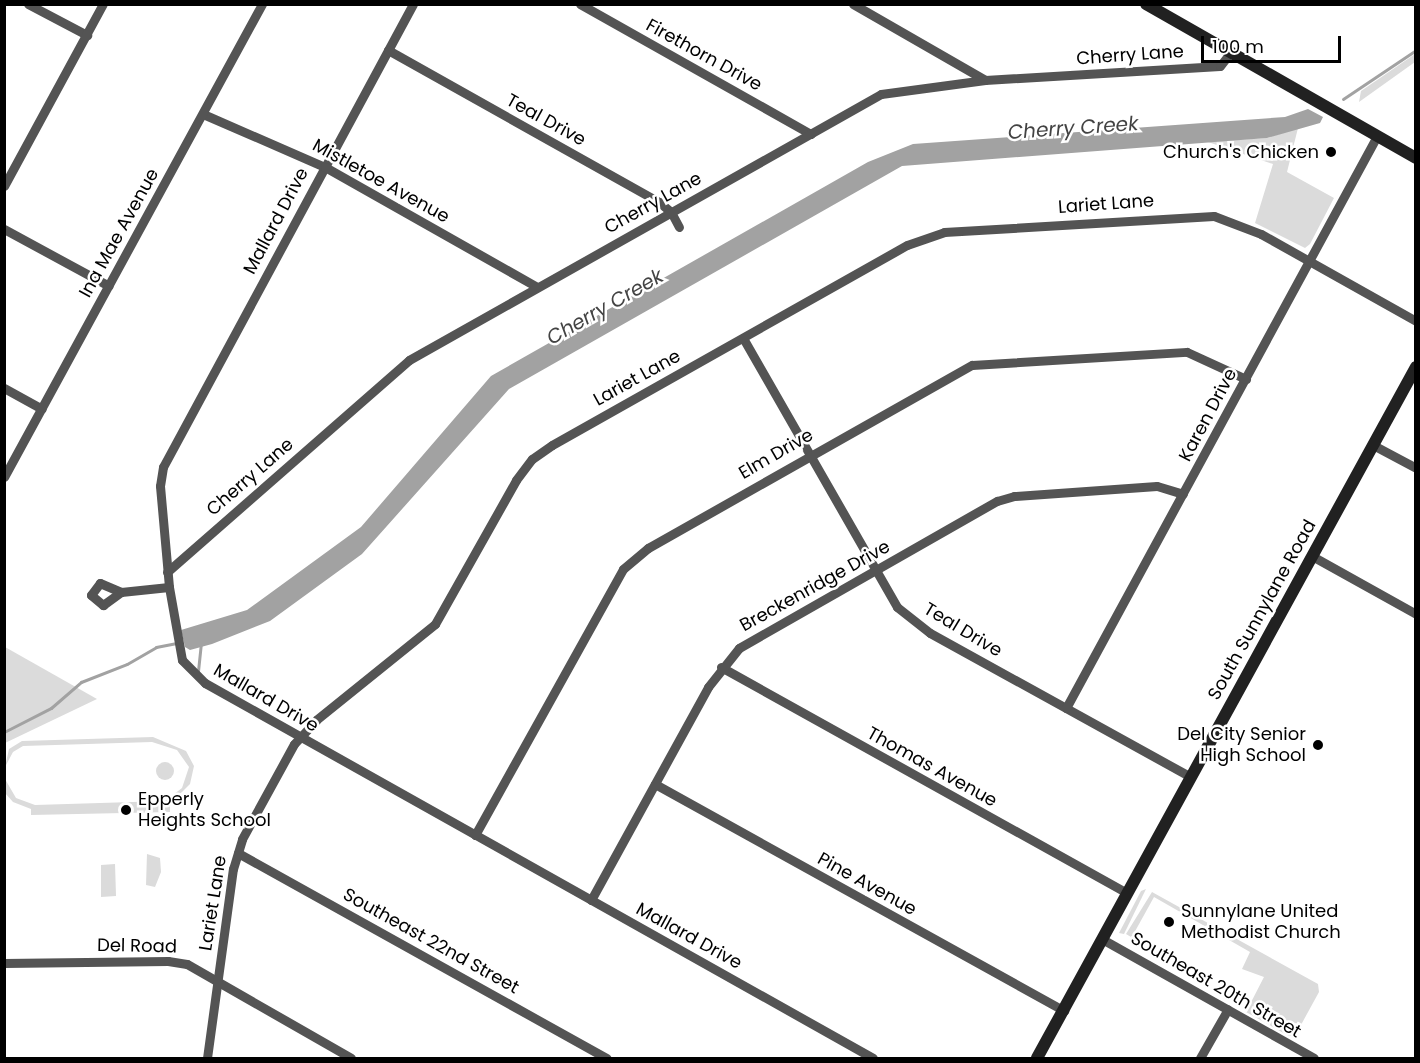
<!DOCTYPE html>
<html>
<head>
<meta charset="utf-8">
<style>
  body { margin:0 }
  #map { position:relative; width:1420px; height:1063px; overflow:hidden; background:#fff; font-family:Poppins,sans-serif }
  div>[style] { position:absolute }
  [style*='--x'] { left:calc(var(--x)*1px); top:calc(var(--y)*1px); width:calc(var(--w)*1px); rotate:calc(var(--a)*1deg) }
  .green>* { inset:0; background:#dbdbdb }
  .round { border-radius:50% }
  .water>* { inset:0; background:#a2a2a2 }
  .stream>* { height:3px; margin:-1.5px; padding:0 1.5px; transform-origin:1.5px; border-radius:1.5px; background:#a2a2a2 }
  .minor>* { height:9px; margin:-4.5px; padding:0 4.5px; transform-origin:4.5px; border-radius:4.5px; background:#545454 }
  .secondary>* { height:12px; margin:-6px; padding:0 6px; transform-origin:6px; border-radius:6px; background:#212121 }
  .dots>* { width:16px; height:16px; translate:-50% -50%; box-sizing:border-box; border:3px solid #fff; border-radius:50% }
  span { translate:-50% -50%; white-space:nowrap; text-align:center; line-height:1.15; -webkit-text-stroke:5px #fff; paint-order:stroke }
  .street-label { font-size:18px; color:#000 }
  .poi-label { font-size:18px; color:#000 }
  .right { translate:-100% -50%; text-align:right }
  .left { translate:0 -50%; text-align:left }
  .water-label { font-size:20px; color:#434343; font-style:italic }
  .frame { position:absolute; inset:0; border:6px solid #000; pointer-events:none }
  .scale { position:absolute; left:1201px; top:36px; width:140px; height:27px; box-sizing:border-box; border:3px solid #000; border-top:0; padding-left:8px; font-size:18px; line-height:21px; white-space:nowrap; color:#000; -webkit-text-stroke:4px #fff; paint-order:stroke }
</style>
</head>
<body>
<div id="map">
  <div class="green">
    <i style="clip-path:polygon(1415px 54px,1415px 62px,1359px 102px,1361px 91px)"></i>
    <i style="clip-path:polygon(1298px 128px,1287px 172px,1334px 198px,1310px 244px,1305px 248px,1255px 223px,1273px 164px,1208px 142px,1267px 138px)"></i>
    <i style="clip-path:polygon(5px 647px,97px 699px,5px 743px)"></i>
    <i style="clip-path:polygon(153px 737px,186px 751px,194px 766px,190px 784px,170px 804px,170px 812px,31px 815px,31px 809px,13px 802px,5px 793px,5px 779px,16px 798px,35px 805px,165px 801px,182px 788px,189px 767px,177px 750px,152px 742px,23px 746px,13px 752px,5px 767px,9px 749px,22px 741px)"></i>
    <i class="round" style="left:156px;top:762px;width:18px;height:18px"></i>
    <i style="clip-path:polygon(147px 854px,160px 858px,161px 872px,155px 887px,146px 885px)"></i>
    <i style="clip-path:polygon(115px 864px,116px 896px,101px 897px,101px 865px)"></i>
    <i style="clip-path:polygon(1146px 889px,1124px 934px,1119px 933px,1141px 891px)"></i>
    <i style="clip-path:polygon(1152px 892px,1318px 984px,1319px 992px,1296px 1034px,1289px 1036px,1246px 1012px,1264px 977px,1242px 969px,1250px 952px,1154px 897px,1133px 935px,1136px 940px,1126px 934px)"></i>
  </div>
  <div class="water">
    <i style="clip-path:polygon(1308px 109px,1323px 117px,1320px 123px,1267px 138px,902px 166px,509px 389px,362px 554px,270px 621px,212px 644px,190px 650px,185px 647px,181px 630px,247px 610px,361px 527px,491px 376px,868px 162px,913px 144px,1285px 117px)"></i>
  </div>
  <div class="stream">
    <i style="--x:1343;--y:99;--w:88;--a:-33.9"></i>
    <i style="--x:198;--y:671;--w:28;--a:-84"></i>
    <i style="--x:4;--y:732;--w:53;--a:-27.1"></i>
    <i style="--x:51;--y:708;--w:40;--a:-41"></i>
    <i style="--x:81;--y:682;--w:49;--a:-21.4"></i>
    <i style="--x:127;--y:664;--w:34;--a:-30"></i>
    <i style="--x:156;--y:647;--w:21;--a:-11"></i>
  </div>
  <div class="minor">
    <i style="--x:28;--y:4;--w:67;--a:27.7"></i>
    <i style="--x:413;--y:4;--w:526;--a:118.37"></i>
    <i style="--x:163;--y:467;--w:19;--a:99"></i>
    <i style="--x:160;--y:486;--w:101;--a:84.9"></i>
    <i style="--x:169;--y:587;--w:74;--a:79.9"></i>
    <i style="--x:182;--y:660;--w:33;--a:45"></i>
    <i style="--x:205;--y:683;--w:766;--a:29.31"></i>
    <i style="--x:580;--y:4;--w:265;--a:29.4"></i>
    <i style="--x:853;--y:4;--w:152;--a:29.9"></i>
    <i style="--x:388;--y:50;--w:311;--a:29.3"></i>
    <i style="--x:659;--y:202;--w:16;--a:40"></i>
    <i style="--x:671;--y:212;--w:17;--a:62"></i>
    <i style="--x:203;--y:114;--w:133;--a:23.5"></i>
    <i style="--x:325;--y:167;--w:244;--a:29.5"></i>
    <i style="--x:4;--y:186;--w:207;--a:-61.5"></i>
    <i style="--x:4;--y:229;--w:119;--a:28.5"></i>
    <i style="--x:743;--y:338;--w:310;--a:60.2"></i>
    <i style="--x:897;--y:607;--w:42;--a:38.2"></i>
    <i style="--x:930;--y:633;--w:298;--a:28.9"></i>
    <i style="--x:4;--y:388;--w:43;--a:28.9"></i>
    <i style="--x:1373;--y:445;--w:49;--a:28.1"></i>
    <i style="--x:4;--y:477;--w:539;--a:-61.39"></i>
    <i style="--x:1312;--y:556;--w:119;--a:29.1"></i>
    <i style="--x:167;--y:572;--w:322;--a:-41.2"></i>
    <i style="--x:409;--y:360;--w:542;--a:-29.4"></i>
    <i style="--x:881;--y:94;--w:105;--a:-7.7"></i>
    <i style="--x:985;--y:80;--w:235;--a:-3.4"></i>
    <i style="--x:1220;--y:66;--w:18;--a:-52"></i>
    <i style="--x:121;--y:592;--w:23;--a:-157"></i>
    <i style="--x:100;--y:583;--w:15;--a:127"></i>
    <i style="--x:91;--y:595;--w:16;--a:40"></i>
    <i style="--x:103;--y:605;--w:22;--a:-36"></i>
    <i style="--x:121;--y:592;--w:48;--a:-5.9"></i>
    <i style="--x:721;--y:667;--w:465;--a:29.1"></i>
    <i style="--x:1066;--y:708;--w:651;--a:-61.47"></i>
    <i style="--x:655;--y:784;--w:468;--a:29"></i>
    <i style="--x:475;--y:835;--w:304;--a:-60.9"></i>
    <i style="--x:623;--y:569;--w:33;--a:-40"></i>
    <i style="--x:648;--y:548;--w:372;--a:-29.5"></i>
    <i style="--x:972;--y:365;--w:215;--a:-3.5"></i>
    <i style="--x:1187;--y:352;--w:65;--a:24.6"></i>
    <i style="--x:238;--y:853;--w:422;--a:29.1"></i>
    <i style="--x:591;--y:900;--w:243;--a:-61.2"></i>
    <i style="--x:708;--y:687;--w:50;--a:-51.5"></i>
    <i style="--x:739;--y:648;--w:297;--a:-29.7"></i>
    <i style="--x:997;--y:501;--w:18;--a:-16"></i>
    <i style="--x:1014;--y:496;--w:143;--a:-4"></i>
    <i style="--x:1157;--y:486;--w:27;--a:17"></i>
    <i style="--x:1102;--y:939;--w:243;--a:29.3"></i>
    <i style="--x:4;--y:963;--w:164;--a:-0.7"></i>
    <i style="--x:168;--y:961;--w:19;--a:9"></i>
    <i style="--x:187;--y:964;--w:189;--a:29.8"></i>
    <i style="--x:207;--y:1058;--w:191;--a:-82.2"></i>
    <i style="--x:233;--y:869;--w:31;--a:-73"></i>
    <i style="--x:242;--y:839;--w:108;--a:-61.3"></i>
    <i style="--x:294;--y:744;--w:33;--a:-47"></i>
    <i style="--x:316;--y:720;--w:153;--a:-38.9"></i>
    <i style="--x:435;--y:624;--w:165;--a:-60.6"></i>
    <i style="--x:516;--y:480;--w:26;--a:-53"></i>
    <i style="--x:532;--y:459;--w:24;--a:-35"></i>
    <i style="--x:552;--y:445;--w:407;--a:-29.4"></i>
    <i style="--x:907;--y:245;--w:39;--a:-19"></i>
    <i style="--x:944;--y:232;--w:270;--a:-3.4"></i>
    <i style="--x:1214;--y:216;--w:50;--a:21"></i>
    <i style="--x:1261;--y:234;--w:178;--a:29.3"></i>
    <i style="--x:1200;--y:1058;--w:56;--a:-60.3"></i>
  </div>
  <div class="secondary">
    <i style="--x:1146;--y:4;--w:311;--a:29.7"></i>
    <i style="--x:1037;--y:1058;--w:788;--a:-61.26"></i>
  </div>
  <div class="dots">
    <i style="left:1331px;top:152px;background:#000"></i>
    <i style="left:1318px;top:745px;background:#000"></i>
    <i style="left:126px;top:810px;background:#000"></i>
    <i style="left:1169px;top:922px;background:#000"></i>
  </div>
  <div class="street-label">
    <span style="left:704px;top:55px;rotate:29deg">Firethorn Drive</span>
    <span style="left:1130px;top:55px;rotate:-4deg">Cherry Lane</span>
    <span style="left:546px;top:120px;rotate:29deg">Teal Drive</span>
    <span style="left:381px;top:181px;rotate:29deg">Mistletoe Avenue</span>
    <span style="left:653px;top:203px;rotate:-29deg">Cherry Lane</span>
    <span style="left:1106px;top:204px;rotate:-4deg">Lariet Lane</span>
    <span style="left:276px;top:221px;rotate:-62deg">Mallard Drive</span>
    <span style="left:119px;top:233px;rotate:-61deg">Ina Mae Avenue</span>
    <span style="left:637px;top:378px;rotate:-29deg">Lariet Lane</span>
    <span style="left:1208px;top:415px;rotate:-62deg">Karen Drive</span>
    <span style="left:776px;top:454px;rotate:-30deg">Elm Drive</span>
    <span style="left:250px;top:477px;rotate:-41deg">Cherry Lane</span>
    <span style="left:815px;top:586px;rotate:-29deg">Breckenridge Drive</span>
    <span style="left:1262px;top:610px;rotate:-61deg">South Sunnylane Road</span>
    <span style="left:963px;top:630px;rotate:31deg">Teal Drive</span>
    <span style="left:266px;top:698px;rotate:30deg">Mallard Drive</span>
    <span style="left:932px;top:767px;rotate:29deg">Thomas Avenue</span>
    <span style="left:867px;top:884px;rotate:29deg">Pine Avenue</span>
    <span style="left:213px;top:903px;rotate:-81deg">Lariet Lane</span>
    <span style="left:689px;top:936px;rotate:29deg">Mallard Drive</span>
    <span style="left:431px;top:941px;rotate:29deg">Southeast 22nd Street</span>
    <span style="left:137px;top:946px;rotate:1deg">Del Road</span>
    <span style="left:1216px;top:985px;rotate:30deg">Southeast 20th Street</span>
  </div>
  <div class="poi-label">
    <span class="right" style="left:1319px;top:152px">Church's Chicken</span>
    <span class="right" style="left:1306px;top:745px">Del City Senior<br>High School</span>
    <span class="left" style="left:138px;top:810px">Epperly<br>Heights School</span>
    <span class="left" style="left:1181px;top:922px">Sunnylane United<br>Methodist Church</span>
  </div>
  <div class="water-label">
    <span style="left:1073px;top:128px;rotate:-4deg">Cherry Creek</span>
    <span style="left:605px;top:307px;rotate:-30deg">Cherry Creek</span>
  </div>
  <div class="frame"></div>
  <div class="scale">100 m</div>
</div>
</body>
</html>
